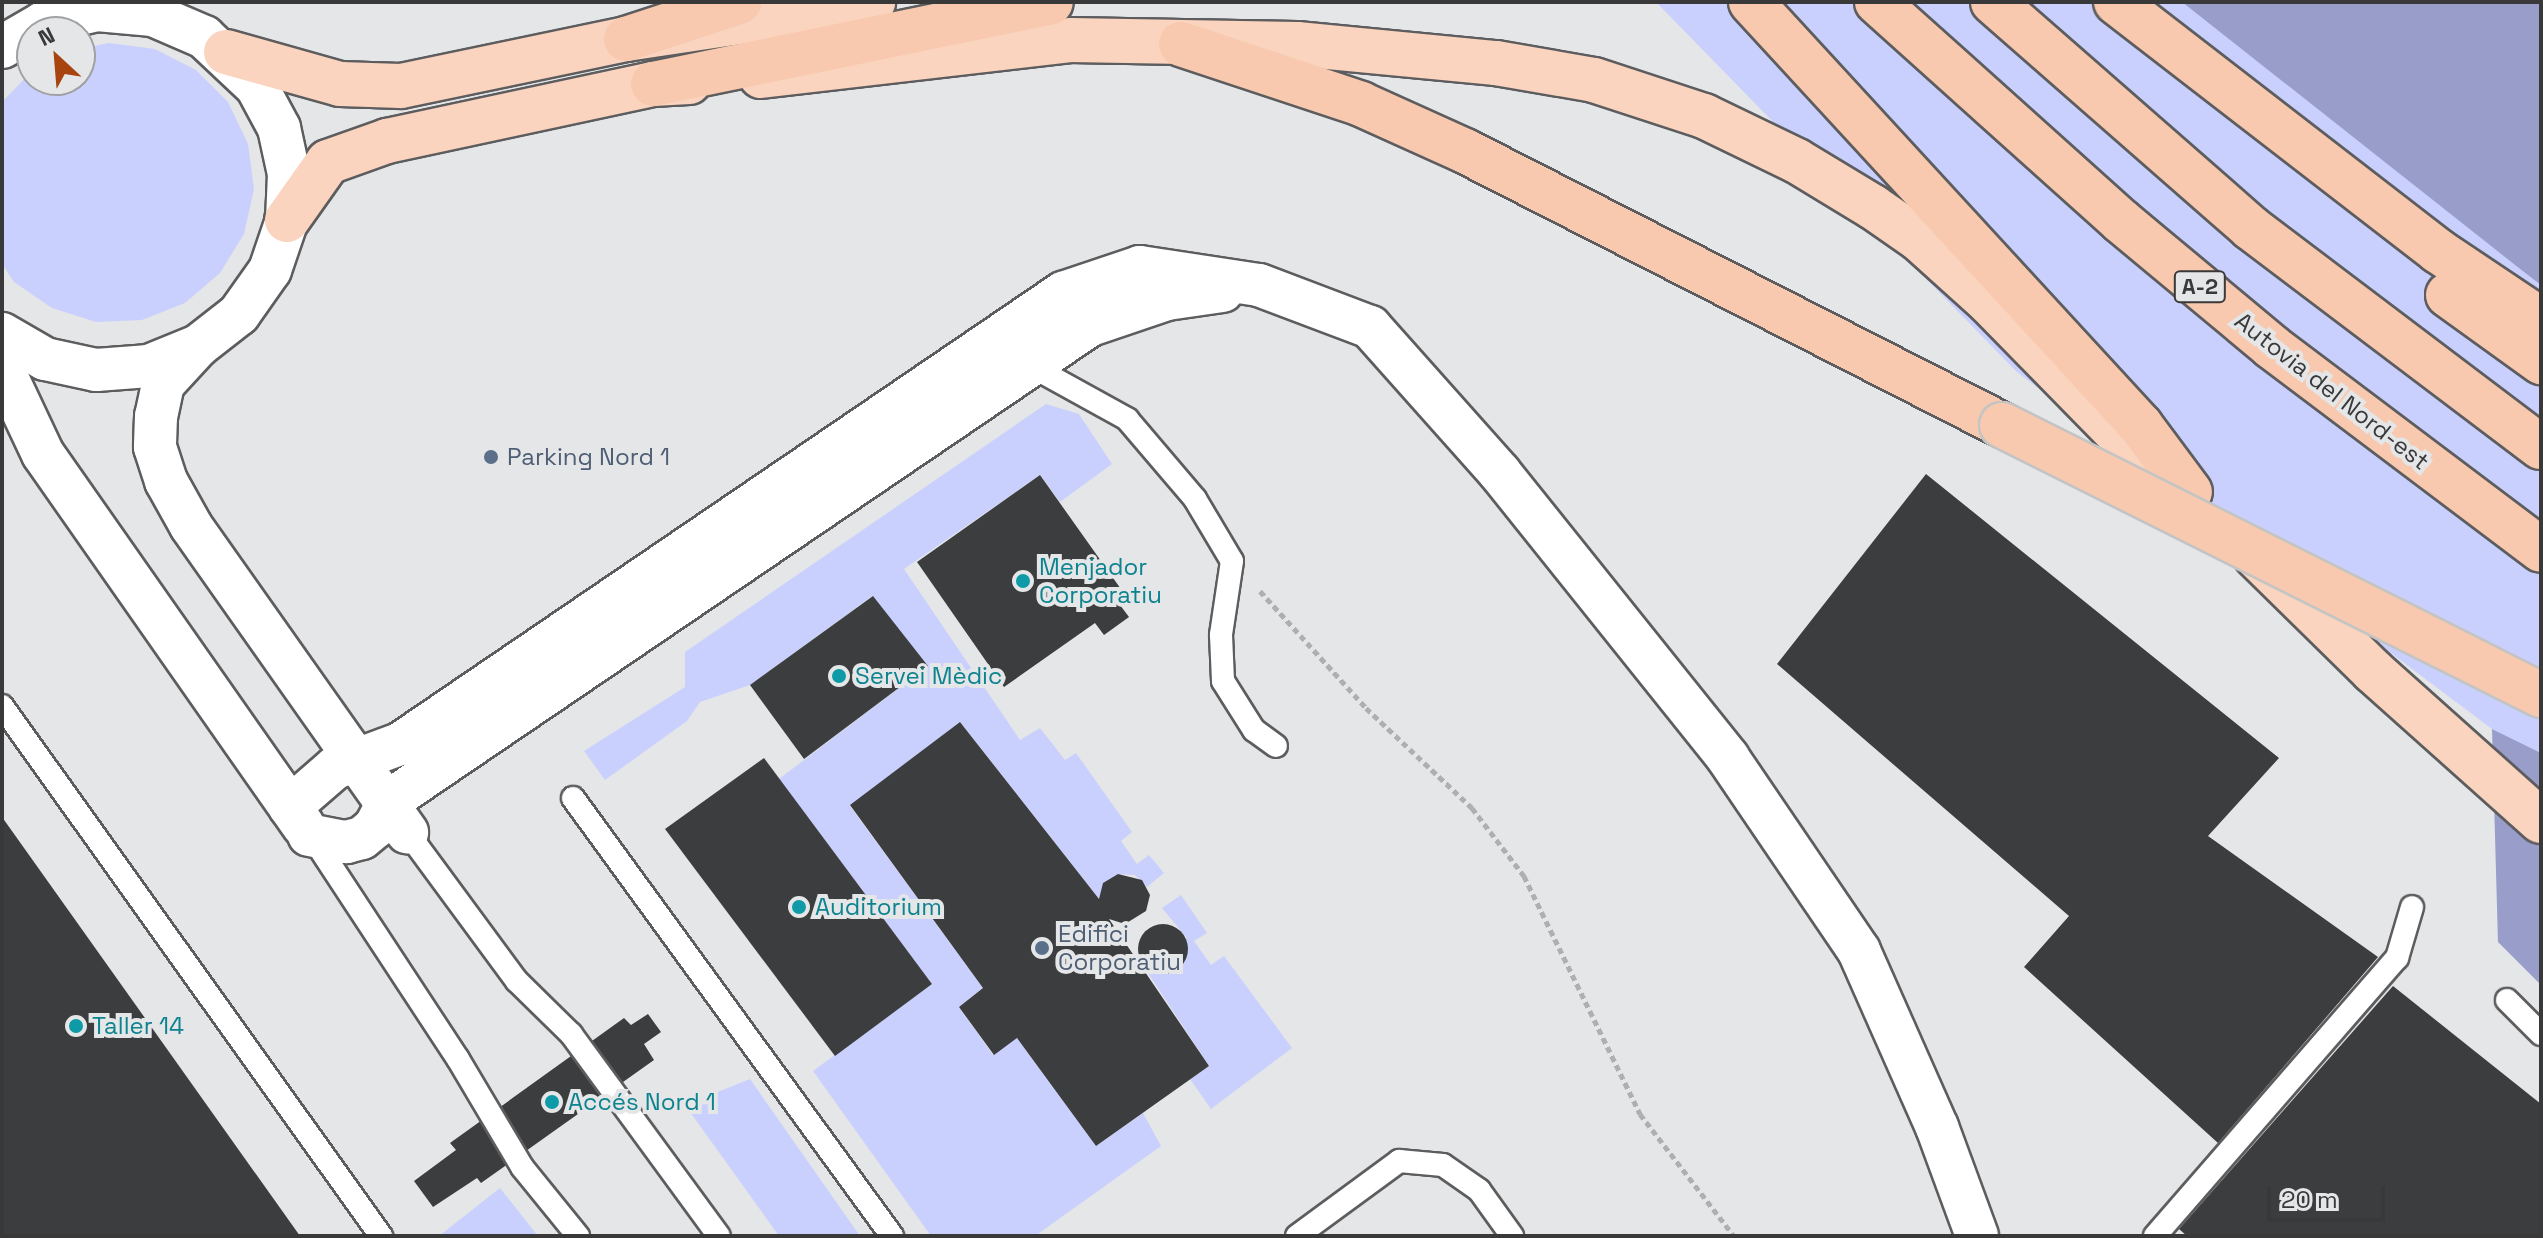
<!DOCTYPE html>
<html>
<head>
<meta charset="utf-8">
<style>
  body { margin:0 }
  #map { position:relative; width:2543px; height:1238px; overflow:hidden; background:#e5e6e7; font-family:"Space Grotesk",sans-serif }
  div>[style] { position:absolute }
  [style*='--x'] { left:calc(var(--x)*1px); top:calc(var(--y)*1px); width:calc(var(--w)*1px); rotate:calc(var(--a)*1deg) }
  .green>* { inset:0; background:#cad0fd }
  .forest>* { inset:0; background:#989dca }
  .building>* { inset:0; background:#3c3d3e }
  .round { border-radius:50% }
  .path>* { height:5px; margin-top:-2.5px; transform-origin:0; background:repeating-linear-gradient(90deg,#aeafb0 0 6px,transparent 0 10px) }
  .roads { filter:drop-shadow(2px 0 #5d5d5f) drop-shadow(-2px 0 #5d5d5f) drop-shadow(0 2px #5d5d5f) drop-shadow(0 -2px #5d5d5f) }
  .service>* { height:22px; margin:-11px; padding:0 11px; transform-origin:11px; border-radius:11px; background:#fff }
  .minor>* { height:42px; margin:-21px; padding:0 21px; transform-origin:21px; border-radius:21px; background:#fff }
  .trunk>* { height:44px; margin:-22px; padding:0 22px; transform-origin:22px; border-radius:22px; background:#fad4be }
  .motorway>* { height:44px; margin:-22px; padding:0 22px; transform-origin:22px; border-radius:22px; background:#f8c9ae }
  .bridges { filter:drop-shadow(2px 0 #c4c4c4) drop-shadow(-2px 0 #c4c4c4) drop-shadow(0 2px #c4c4c4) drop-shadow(0 -2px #c4c4c4) }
  .motorway-bridge>* { height:44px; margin:-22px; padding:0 22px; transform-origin:22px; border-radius:22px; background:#f8c9ae }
  .dots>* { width:22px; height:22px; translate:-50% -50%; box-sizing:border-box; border:4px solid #e5e6e7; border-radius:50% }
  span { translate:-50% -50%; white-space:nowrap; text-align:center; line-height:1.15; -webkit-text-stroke:8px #e5e6e7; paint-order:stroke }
  .shield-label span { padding:2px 6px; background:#e5e6e7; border:2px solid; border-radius:6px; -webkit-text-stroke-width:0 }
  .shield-label { font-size:22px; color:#39393a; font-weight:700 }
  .street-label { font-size:24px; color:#39393a }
  .service-label { font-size:24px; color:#4e5e75 }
  .left { translate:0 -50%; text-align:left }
  .culture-label { font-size:24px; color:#0d838f }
  .frame { position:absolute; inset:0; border:4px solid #39393a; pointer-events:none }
  .north { position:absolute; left:16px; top:16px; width:80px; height:80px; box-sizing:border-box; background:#e5e6e7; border:2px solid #a0a1a2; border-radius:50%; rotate:334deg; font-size:22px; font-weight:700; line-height:32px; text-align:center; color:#39393a }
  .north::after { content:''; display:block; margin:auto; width:28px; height:36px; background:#a8440f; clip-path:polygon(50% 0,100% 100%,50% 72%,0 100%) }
  .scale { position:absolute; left:2267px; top:1186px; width:118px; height:36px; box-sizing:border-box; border:4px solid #39393a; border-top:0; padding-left:10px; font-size:24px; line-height:28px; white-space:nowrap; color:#39393a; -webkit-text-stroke:6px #e5e6e7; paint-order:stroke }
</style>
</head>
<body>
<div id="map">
  <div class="green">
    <i style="clip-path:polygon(1656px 2px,2182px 2px,2541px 285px,2541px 753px,2492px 729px,2017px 372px)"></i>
    <i style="clip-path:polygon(109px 43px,155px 49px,196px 70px,228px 102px,248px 144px,254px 189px,244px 234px,220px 273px,185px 303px,142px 320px,96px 322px,52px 308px,14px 282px,2px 264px,2px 102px,32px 71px,32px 80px,80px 80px,80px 49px)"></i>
    <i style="clip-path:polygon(1046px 404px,1079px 414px,1112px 464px,1060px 502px,1040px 475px,904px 569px,1020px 740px,1040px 728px,1065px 760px,1076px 753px,1132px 832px,1121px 841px,1137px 864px,1149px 855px,1164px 873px,1147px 887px,1135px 875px,1118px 874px,1104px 883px,1099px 899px,960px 722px,850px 806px,983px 988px,959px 1007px,993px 1055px,1017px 1038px,1096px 1146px,1143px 1113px,1161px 1146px,1035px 1236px,931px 1236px,813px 1071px,932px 984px,779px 779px,928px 666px,872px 596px,750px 685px,700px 702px,687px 721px,605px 780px,584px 751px,685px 687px,685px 652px)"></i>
    <i style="clip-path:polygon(1181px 895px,1207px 933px,1194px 941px,1211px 965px,1224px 956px,1292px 1048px,1211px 1109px,1190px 1079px,1209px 1066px,1148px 973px,1172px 972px,1185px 961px,1186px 937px,1162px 908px)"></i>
    <i style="clip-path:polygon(750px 1079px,860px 1236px,779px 1236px,685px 1105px)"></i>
    <i style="clip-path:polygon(500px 1188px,538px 1236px,439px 1236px)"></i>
  </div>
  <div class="forest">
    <i style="clip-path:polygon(2182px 2px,2541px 2px,2541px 285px,2524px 272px)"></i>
    <i style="clip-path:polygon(2492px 729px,2541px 753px,2541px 985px,2498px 942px)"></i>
  </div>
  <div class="building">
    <i style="clip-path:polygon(1926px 474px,2279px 758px,2208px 836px,2378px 957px,2218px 1143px,2024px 967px,2069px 916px,1777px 664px)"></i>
    <i style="clip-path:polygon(1040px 475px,1128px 599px,1120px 605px,1129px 617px,1104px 635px,1095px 623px,1004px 687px,917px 562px)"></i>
    <i style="clip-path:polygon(873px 596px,928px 666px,804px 759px,750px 685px)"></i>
    <i style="clip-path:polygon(960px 722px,1099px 899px,1103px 883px,1118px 874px,1142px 880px,1150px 895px,1146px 911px,1125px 924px,1109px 919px,1209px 1066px,1096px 1146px,1017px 1038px,994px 1055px,959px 1007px,983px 988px,850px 805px)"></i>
    <i style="clip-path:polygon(764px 758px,932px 984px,835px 1056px,665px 829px)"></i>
    <i style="clip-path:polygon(2px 817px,300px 1236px,2px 1236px)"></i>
    <i class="round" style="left:1138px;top:924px;width:50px;height:50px"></i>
    <i style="clip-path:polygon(2393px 986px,2541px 1104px,2541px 1236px,2187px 1236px,2179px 1229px)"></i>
    <i style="clip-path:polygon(648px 1014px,661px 1032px,644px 1044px,654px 1060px,481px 1183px,477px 1178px,433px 1207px,414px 1181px,456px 1150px,450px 1143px,624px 1018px,631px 1025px)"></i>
  </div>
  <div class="path">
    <i style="--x:1260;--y:591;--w:158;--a:47.8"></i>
    <i style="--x:1366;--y:708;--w:146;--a:43.3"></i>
    <i style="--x:1472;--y:808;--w:86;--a:52.6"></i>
    <i style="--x:1524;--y:876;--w:265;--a:64"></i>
    <i style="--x:1640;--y:1114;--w:154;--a:52.4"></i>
  </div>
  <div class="roads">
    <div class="service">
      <i style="--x:1031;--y:366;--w:110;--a:28.9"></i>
      <i style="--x:1127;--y:419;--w:105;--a:49.6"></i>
      <i style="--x:1195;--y:499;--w:72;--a:59.2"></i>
      <i style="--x:1232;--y:561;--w:75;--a:98.5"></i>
      <i style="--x:1221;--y:635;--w:46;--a:87.5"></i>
      <i style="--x:1223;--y:681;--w:58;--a:57.7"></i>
      <i style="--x:1254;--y:730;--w:27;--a:36"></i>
      <i style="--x:2;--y:706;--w:652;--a:54.43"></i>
      <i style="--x:573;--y:798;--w:542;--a:53.93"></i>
      <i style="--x:407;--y:832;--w:185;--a:53.6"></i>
      <i style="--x:517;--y:981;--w:76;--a:44.5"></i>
      <i style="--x:571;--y:1034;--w:250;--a:53.8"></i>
      <i style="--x:320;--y:849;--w:251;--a:56.7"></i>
      <i style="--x:458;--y:1059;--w:126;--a:59.3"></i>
      <i style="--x:522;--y:1167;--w:89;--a:50.9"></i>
      <i style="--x:2507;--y:1000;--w:48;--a:45"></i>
      <i style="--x:1297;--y:1236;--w:127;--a:-36.3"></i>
      <i style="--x:1399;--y:1161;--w:44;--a:5.2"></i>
      <i style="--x:1443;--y:1165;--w:44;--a:34.8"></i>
      <i style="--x:1479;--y:1190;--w:57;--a:54.3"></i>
      <i style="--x:2155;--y:1236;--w:369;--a:-49"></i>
      <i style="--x:2397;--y:958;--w:53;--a:-73.6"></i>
    </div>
    <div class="minor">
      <i style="--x:2;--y:47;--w:48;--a:-30.3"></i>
      <i style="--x:43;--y:23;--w:56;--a:-13.5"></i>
      <i style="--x:97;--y:10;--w:56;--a:5.1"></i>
      <i style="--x:153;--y:15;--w:56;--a:23.3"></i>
      <i style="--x:204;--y:37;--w:73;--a:43.3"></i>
      <i style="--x:257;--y:87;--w:47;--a:61.8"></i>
      <i style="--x:279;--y:128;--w:47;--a:77.7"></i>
      <i style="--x:289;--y:174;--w:46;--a:92.5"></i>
      <i style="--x:287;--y:220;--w:53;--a:108.8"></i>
      <i style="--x:270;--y:270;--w:54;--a:125.2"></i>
      <i style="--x:239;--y:314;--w:52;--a:142"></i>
      <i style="--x:198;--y:346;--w:53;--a:157.8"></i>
      <i style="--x:149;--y:366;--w:53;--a:175.7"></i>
      <i style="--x:96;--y:370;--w:52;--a:-167.8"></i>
      <i style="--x:45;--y:359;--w:50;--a:-149.8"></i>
      <i style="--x:197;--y:347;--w:50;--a:132.6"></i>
      <i style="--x:163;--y:384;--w:33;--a:102"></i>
      <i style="--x:156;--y:416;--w:31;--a:92"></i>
      <i style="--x:155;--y:447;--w:36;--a:72"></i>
      <i style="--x:166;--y:481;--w:51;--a:60.9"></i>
      <i style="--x:191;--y:526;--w:375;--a:54.8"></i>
      <i style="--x:2;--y:367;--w:96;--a:64.8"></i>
      <i style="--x:43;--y:454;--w:454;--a:55"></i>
      <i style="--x:290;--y:807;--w:60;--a:-40.9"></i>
      <i style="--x:335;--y:768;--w:69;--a:-20.3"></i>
      <i style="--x:400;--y:744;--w:802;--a:-34.23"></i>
      <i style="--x:1063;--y:293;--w:81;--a:-18.7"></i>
      <i style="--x:1140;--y:267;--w:120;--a:8.6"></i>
      <i style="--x:1259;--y:285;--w:119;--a:20.7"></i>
      <i style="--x:1370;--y:327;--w:195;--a:48.3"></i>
      <i style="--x:1500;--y:473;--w:365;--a:51.3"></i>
      <i style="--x:1728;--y:758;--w:233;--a:55.8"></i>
      <i style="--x:1859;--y:951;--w:193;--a:66.1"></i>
      <i style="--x:1937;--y:1127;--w:116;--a:69.8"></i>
      <i style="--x:309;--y:835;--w:38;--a:11"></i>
      <i style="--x:346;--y:842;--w:16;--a:-14"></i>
      <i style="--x:362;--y:838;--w:17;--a:-40"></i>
      <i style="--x:375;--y:827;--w:30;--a:-62"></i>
      <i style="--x:389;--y:801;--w:847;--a:-34.18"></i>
      <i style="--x:1090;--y:325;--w:81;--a:-18.7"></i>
      <i style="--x:1167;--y:299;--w:56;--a:-8.3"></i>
    </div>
    <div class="trunk">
      <i style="--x:226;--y:52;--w:118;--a:15.7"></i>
      <i style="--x:340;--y:84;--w:61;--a:1.9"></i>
      <i style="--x:401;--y:86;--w:230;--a:-11.8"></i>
      <i style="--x:626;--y:39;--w:250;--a:-8.5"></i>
      <i style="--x:761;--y:76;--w:311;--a:-6.6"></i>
      <i style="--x:1070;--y:40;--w:227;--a:1"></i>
      <i style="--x:1297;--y:44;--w:200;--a:5.5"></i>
      <i style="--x:1496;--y:63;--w:99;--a:9.8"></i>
      <i style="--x:1594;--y:80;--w:116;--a:18.1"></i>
      <i style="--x:1704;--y:116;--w:103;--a:25.8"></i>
      <i style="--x:1797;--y:161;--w:89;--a:31.2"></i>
      <i style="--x:1873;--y:207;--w:56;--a:34.8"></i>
      <i style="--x:1919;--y:239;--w:94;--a:42"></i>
      <i style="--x:1989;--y:302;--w:187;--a:45.6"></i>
      <i style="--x:2120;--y:436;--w:60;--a:39"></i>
      <i style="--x:287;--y:220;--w:71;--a:-54.7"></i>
      <i style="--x:328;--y:162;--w:63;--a:-19.6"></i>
      <i style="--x:387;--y:141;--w:272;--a:-12.1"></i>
      <i style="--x:653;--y:84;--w:36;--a:-3"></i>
      <i style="--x:2256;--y:556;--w:164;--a:44.5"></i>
      <i style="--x:2373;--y:671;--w:225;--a:41.8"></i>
    </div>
    <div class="motorway">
      <i style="--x:1751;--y:2;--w:576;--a:47.39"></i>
      <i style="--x:2141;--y:426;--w:82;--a:53.4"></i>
      <i style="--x:1877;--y:2;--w:328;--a:41.9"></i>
      <i style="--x:2121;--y:221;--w:197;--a:39.8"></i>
      <i style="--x:2272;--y:347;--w:337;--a:37"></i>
      <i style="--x:1993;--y:2;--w:343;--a:41.2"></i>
      <i style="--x:2251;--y:228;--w:363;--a:37.1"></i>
      <i style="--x:2116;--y:2;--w:407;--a:37.7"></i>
      <i style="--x:2438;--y:251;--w:124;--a:33.8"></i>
      <i style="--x:626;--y:39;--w:119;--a:-18.1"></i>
      <i style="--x:1181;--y:44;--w:190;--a:18.4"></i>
      <i style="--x:1361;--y:104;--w:114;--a:24.3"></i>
      <i style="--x:1465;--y:151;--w:603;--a:27.03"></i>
      <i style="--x:653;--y:84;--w:406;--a:-11.6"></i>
      <i style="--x:2448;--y:295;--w:115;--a:35.8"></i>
    </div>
  </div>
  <div class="bridges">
    <div class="motorway-bridge">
      <i style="--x:2002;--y:425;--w:603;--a:26.61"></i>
    </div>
  </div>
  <div class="dots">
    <i style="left:491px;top:457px;background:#5c6f8a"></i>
    <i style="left:1023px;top:581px;background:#0f9aa8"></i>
    <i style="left:839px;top:676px;background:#0f9aa8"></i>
    <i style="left:799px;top:907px;background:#0f9aa8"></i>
    <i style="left:1042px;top:948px;background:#5c6f8a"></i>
    <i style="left:76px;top:1026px;background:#0f9aa8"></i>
    <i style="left:552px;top:1102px;background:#0f9aa8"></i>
  </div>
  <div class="shield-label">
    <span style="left:2200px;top:287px">A-2</span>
  </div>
  <div class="street-label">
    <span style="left:2332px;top:391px;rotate:38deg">Autovia del Nord-est</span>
  </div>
  <div class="service-label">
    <span class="left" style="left:507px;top:457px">Parking Nord 1</span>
    <span class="left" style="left:1058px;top:948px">Edifici<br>Corporatiu</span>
  </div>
  <div class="culture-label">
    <span class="left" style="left:1039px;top:581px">Menjador<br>Corporatiu</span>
    <span class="left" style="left:855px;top:676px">Servei Mèdic</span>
    <span class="left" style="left:815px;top:907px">Auditorium</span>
    <span class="left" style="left:92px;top:1026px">Taller 14</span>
    <span class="left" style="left:568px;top:1102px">Accés Nord 1</span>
  </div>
  <div class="frame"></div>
  <div class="north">N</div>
  <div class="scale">20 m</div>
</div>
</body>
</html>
